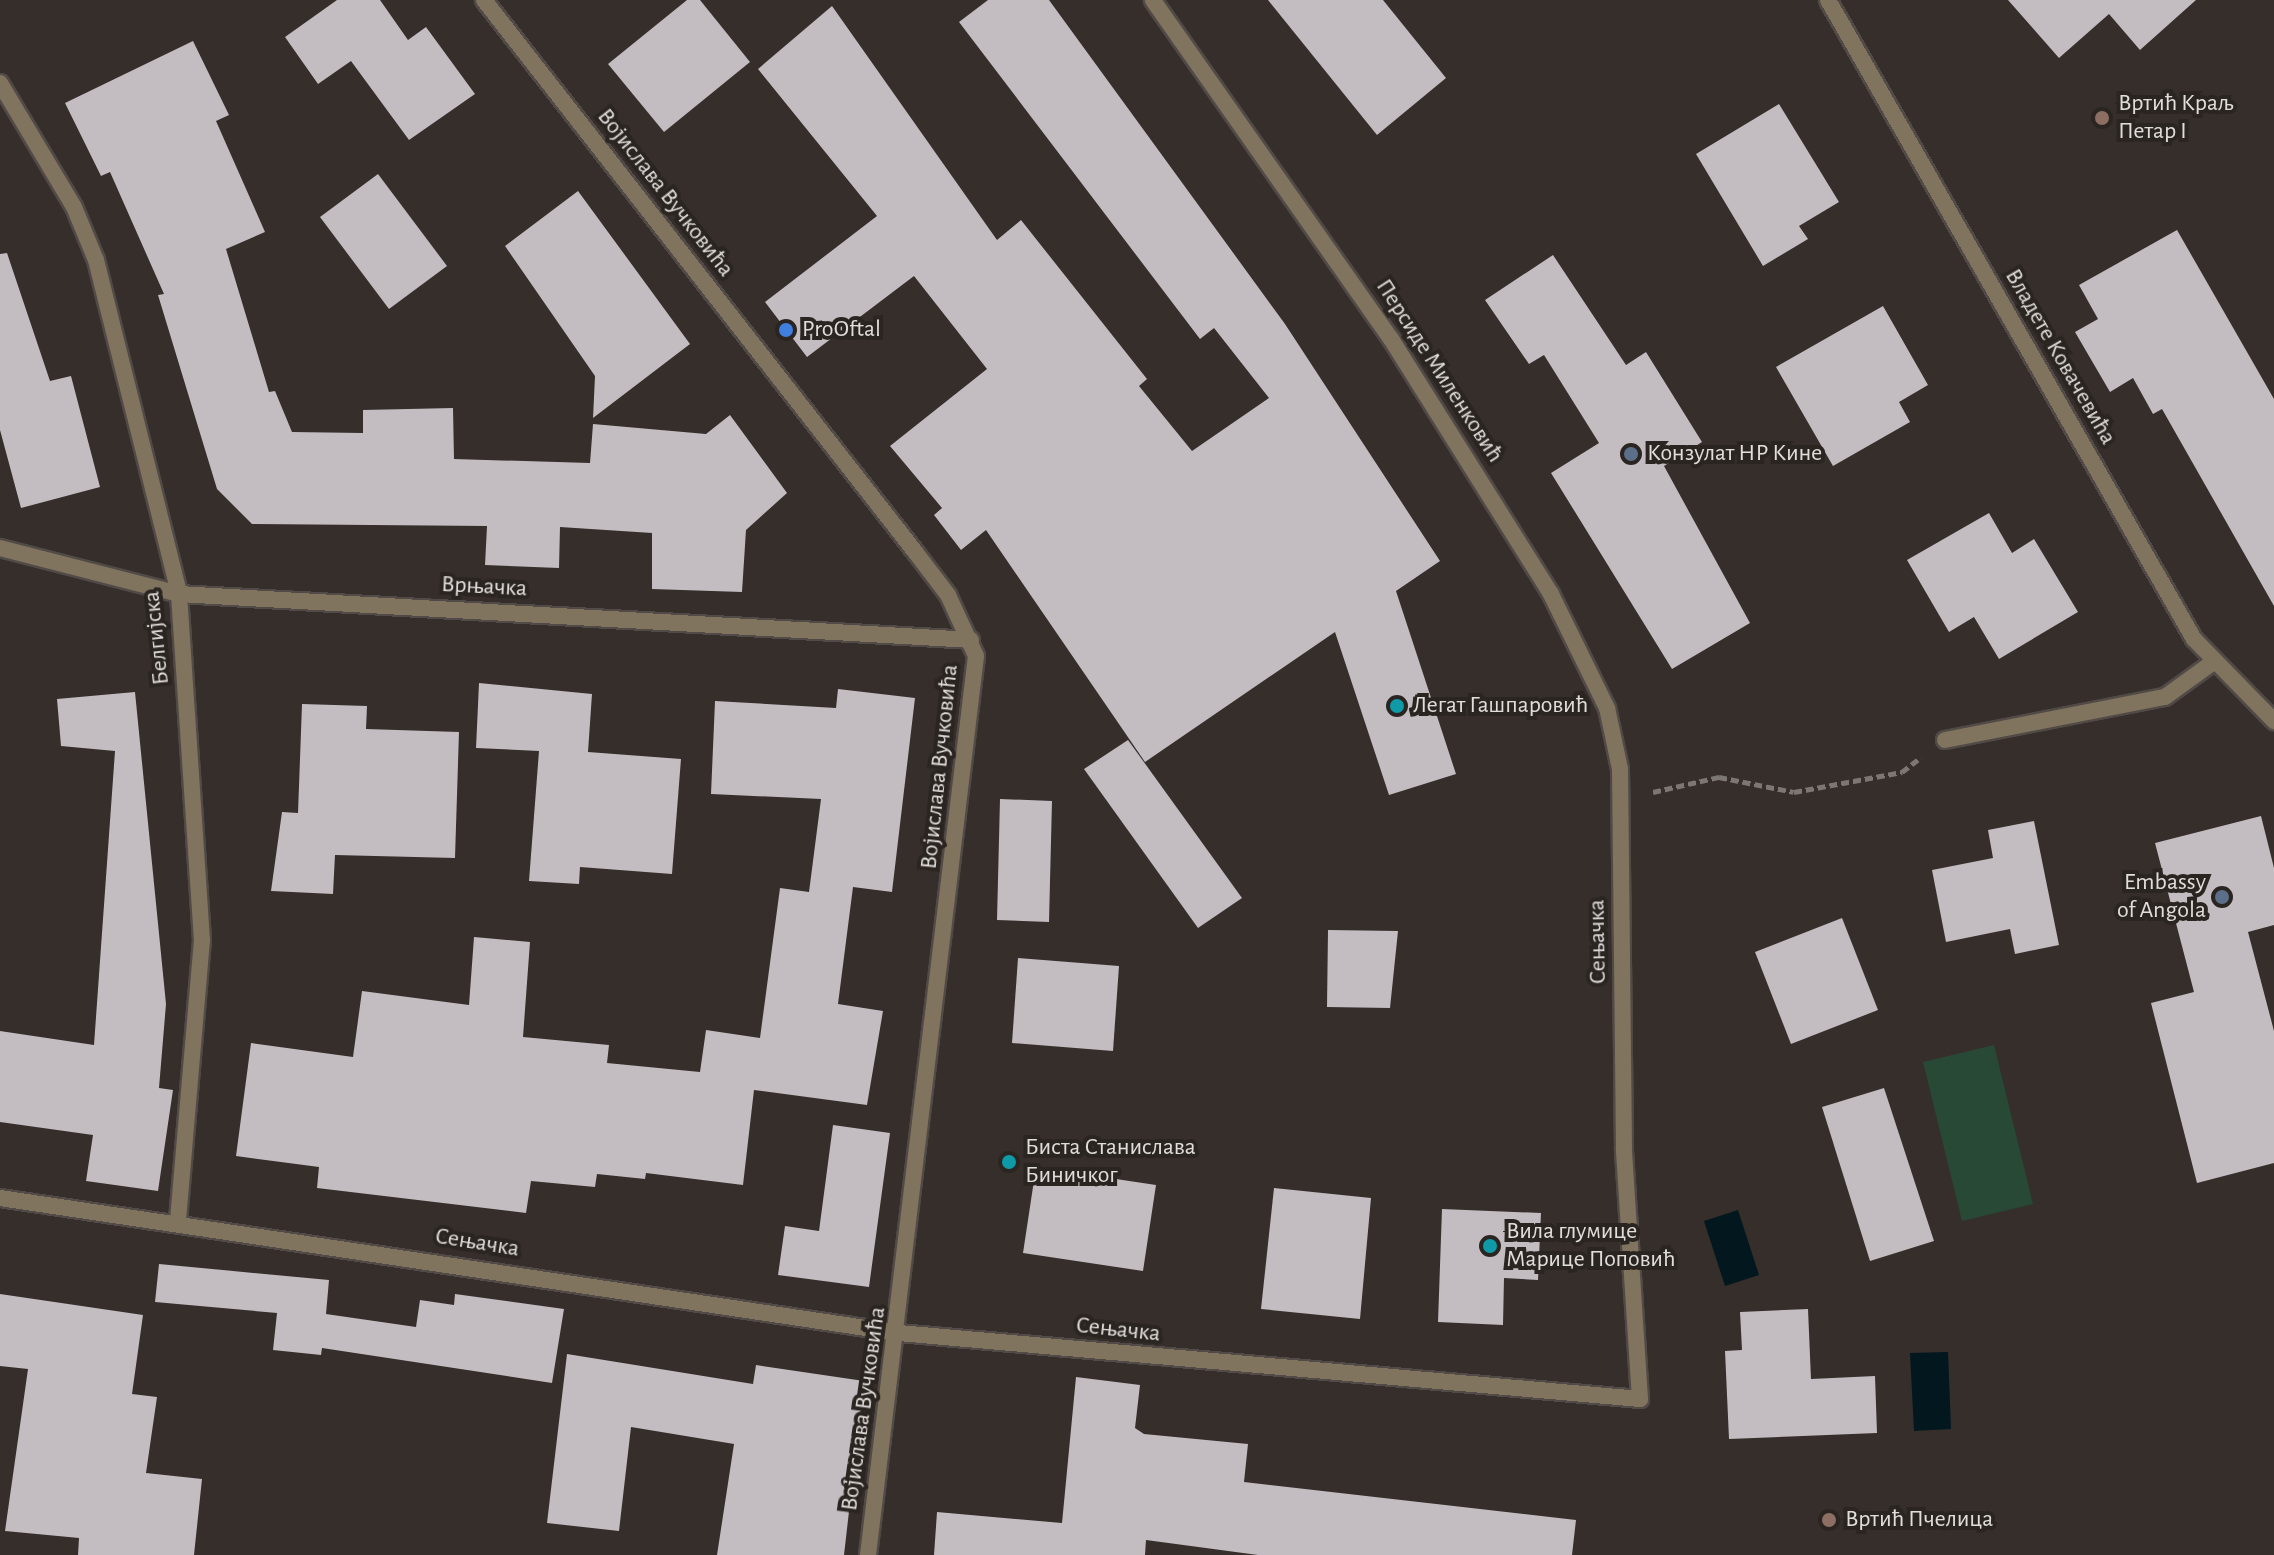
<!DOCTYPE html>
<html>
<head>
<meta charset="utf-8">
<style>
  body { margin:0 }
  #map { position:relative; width:2274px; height:1555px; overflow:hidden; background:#352e2b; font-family:"Alegreya Sans",sans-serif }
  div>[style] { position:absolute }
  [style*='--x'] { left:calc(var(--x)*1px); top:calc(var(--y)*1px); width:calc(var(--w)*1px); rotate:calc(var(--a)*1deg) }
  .green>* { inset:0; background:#284936 }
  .water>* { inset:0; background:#03171f }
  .building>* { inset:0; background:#c3bcc1 }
  .path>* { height:5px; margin-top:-2.5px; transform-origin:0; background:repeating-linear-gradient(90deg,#7d7774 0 8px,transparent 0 12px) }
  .roads { filter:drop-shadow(2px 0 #514a47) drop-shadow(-2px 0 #514a47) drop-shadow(0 2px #514a47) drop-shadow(0 -2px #514a47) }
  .lane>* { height:16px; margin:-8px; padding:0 8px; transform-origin:8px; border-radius:8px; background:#80745e }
  .street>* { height:16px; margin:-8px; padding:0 8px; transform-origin:8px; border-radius:8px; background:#80745e }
  .dots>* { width:22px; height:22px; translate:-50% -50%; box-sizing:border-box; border:4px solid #2b2521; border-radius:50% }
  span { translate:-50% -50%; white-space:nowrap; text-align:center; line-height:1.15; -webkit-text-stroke:8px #2b2521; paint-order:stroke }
  .poi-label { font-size:24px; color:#e1dddb }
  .left { translate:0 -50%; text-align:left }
  .right { translate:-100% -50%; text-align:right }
  .street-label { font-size:24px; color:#e1dddb }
</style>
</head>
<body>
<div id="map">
  <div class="green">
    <i style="clip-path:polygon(1994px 1045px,2033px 1204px,1962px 1221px,1923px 1062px)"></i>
  </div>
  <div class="water">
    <i style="clip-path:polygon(1738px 1210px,1759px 1275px,1725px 1286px,1704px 1221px)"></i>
    <i style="clip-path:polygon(1948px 1352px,1951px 1429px,1914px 1431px,1910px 1353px)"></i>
  </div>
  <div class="building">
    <i style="clip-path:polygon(337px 0,380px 0,408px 40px,426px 27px,475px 94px,409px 140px,351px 61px,318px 84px,285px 37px)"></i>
    <i style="clip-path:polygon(687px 0,700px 0,750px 62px,664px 132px,608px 64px)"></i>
    <i style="clip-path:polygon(988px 0,1049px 0,1285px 324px,1440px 561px,1396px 591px,1456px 774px,1389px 795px,1335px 632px,1145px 762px,986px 530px,961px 550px,934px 515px,942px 508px,890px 446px,987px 369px,914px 276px,807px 357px,765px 302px,877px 216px,758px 69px,832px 6px,997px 240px,1021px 220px,1147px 379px,1139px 386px,1192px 451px,1269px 398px,1214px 328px,1200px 339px,959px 22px)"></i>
    <i style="clip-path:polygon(1268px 0,1383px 0,1446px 78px,1377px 135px)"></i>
    <i style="clip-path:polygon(2008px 0,2196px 0,2140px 50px,2109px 14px,2059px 58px)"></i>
    <i style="clip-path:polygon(193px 41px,229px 115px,216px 121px,265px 232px,226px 249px,269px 392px,275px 391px,292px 432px,363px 433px,363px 410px,453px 408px,454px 459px,590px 463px,593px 424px,706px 434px,730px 415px,787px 493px,746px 530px,742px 592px,652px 589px,652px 533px,560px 527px,559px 568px,485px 565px,487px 526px,252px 524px,217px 489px,158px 295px,164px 294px,110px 172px,101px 176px,65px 103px)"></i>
    <i style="clip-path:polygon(1779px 104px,1839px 202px,1799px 226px,1808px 239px,1763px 266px,1696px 154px)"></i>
    <i style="clip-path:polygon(378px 174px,447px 266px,389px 309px,320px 217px)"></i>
    <i style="clip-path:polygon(578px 191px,690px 344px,593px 418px,595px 376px,505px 246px)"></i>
    <i style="clip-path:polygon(2177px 230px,2274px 399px,2274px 606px,2162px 409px,2153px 414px,2133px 378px,2110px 392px,2075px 332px,2098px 319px,2079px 285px)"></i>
    <i style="clip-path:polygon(7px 253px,50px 381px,71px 376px,100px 487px,21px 508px,0 430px,0 254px)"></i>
    <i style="clip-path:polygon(1553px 255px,1626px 365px,1646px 352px,1702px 442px,1664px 466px,1750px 623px,1672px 669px,1551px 473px,1599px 443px,1544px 355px,1529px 364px,1485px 300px)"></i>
    <i style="clip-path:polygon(1883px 306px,1928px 385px,1899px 402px,1910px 422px,1833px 466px,1776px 367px)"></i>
    <i style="clip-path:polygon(1989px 513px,2012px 553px,2034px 539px,2078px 612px,1999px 659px,1974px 617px,1949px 632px,1907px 560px)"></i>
    <i style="clip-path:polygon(479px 683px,592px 694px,588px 752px,681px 759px,672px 874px,580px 867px,579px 884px,529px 881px,539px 751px,476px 748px)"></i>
    <i style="clip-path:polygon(838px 689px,915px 698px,892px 892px,853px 887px,838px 1004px,883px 1011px,867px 1105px,754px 1090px,743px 1185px,646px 1173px,645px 1179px,597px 1174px,595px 1187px,531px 1181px,526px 1213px,317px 1188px,319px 1167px,236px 1156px,251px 1043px,353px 1057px,362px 991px,469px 1005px,474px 937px,530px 942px,523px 1037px,609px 1045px,607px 1063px,700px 1072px,706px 1030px,760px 1038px,780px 888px,809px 892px,821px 799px,711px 794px,715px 701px,836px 708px)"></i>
    <i style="clip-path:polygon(135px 692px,166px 1004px,159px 1088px,173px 1090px,158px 1191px,86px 1181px,93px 1135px,0 1122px,0 1031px,94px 1045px,115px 751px,61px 746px,57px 699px)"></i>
    <i style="clip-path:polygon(302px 704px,367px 706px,366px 729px,459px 732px,455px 858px,335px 855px,333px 894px,271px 891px,282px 812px,298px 813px)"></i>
    <i style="clip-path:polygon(1128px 740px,1242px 898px,1198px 928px,1084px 769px)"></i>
    <i style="clip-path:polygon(1000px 799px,1052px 801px,1049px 922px,997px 920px)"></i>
    <i style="clip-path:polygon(2261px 816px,2274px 868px,2274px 925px,2248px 932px,2274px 1031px,2274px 1163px,2197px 1183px,2151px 1003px,2194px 992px,2155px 843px)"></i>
    <i style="clip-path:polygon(2034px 821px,2059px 945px,2015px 954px,2010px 929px,1946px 942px,1932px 870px,1993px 858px,1988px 830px)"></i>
    <i style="clip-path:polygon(1842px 918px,1878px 1010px,1791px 1044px,1755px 952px)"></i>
    <i style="clip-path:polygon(1328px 930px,1398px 931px,1390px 1008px,1327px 1007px)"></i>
    <i style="clip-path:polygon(1018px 958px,1119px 966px,1113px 1051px,1012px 1043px)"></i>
    <i style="clip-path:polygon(1884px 1088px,1934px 1241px,1870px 1261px,1822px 1107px)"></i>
    <i style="clip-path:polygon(833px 1125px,890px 1133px,869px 1287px,778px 1275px,785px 1226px,819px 1231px)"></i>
    <i style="clip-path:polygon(1036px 1167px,1156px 1185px,1143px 1271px,1023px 1253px)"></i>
    <i style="clip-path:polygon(1274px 1188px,1371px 1198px,1360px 1319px,1261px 1309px)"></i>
    <i style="clip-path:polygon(1442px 1209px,1541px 1213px,1538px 1280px,1504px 1278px,1503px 1325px,1438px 1322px)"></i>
    <i style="clip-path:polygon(159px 1264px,329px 1280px,326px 1314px,416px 1327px,420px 1300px,454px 1305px,455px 1294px,564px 1309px,552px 1383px,322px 1348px,321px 1355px,273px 1350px,277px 1313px,155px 1302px)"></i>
    <i style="clip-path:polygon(0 1294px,143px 1315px,132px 1394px,157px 1397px,146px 1473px,202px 1479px,194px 1555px,78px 1555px,79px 1538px,5px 1531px,28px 1369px,0 1366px)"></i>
    <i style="clip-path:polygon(1808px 1309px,1811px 1379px,1875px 1376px,1877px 1433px,1729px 1439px,1725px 1351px,1742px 1350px,1740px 1312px)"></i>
    <i style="clip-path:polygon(567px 1354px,753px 1384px,756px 1365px,864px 1381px,844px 1555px,717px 1555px,734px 1444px,631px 1427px,619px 1531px,547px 1523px)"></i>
    <i style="clip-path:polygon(1076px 1377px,1140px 1385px,1135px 1428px,1144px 1434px,1248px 1444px,1244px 1482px,1576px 1520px,1572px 1555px,1258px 1555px,1146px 1540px,1145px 1555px,934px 1555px,937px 1512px,1062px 1523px)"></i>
  </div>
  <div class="path">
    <i style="--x:1653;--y:792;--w:68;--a:-12.8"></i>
    <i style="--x:1719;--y:777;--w:76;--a:11.3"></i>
    <i style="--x:1794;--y:792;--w:110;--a:-10.5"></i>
    <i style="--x:1902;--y:772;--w:24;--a:-38"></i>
  </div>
  <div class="roads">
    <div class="lane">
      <i style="--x:1945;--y:740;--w:224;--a:-11.1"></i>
      <i style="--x:2165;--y:697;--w:58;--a:-35.9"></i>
    </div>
    <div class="street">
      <i style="--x:484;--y:0;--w:702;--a:52"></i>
      <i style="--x:916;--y:553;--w:53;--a:52.7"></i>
      <i style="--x:948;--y:595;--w:67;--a:65.3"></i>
      <i style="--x:976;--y:656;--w:905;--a:96.85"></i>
      <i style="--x:1828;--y:0;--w:736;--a:60.2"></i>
      <i style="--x:2194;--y:639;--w:115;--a:45.7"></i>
      <i style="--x:0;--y:83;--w:144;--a:59.2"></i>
      <i style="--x:74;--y:207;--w:57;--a:67.5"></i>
      <i style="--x:96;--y:260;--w:344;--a:76"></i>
      <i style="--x:179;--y:594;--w:347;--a:86.2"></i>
      <i style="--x:202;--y:940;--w:282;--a:94.9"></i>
      <i style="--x:0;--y:548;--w:185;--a:14.4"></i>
      <i style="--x:179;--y:594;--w:793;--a:3.32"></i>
      <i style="--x:0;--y:1198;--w:909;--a:8.54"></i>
      <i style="--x:899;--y:1333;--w:744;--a:5.09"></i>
      <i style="--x:1640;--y:1399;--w:251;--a:-93.7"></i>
      <i style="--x:1624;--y:1149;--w:380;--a:-90.6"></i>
      <i style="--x:1620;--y:769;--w:62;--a:-102"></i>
      <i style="--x:1607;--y:708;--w:127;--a:-116.2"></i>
      <i style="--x:1551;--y:594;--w:301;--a:-122.1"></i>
      <i style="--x:1391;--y:339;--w:414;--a:-125.1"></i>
    </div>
  </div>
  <div class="dots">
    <i style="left:2102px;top:118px;background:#8d6e63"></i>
    <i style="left:786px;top:330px;background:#3f7fe0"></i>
    <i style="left:1631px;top:454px;background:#5c6f8a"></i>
    <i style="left:1397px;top:706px;background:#0f9aa8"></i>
    <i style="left:2222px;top:897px;background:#5c6f8a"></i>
    <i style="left:1009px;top:1162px;background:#0f9aa8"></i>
    <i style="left:1490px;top:1246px;background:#0f9aa8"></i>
    <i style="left:1829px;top:1520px;background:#8d6e63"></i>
  </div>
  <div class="poi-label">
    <span class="left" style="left:2118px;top:118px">Вртић Краљ<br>Петар I</span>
    <span class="left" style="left:802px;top:330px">ProOftal</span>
    <span class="left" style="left:1647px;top:454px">Конзулат НР Кине</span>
    <span class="left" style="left:1413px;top:706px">Легат Гашпаровић</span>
    <span class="right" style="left:2206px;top:897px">Embassy<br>of Angola</span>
    <span class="left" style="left:1025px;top:1162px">Биста Станислава<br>Биничког</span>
    <span class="left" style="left:1506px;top:1246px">Вила глумице<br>Марице Поповић</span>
    <span class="left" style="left:1845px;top:1520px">Вртић Пчелица</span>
  </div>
  <div class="street-label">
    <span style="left:665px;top:193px;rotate:52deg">Војислава Вучковића</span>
    <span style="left:2060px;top:357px;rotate:60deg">Владете Ковачевића</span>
    <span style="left:1439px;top:371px;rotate:57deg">Персиде Миленковић</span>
    <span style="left:484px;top:587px;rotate:3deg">Врњачка</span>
    <span style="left:157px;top:638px;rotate:-96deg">Белгијска</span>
    <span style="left:940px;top:767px;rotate:-84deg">Војислава Вучковића</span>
    <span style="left:1598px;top:942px;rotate:-91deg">Сењачка</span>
    <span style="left:477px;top:1243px;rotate:9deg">Сењачка</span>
    <span style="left:1118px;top:1330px;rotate:6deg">Сењачка</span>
    <span style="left:864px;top:1409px;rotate:-82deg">Војислава Вучковића</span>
  </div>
</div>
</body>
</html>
